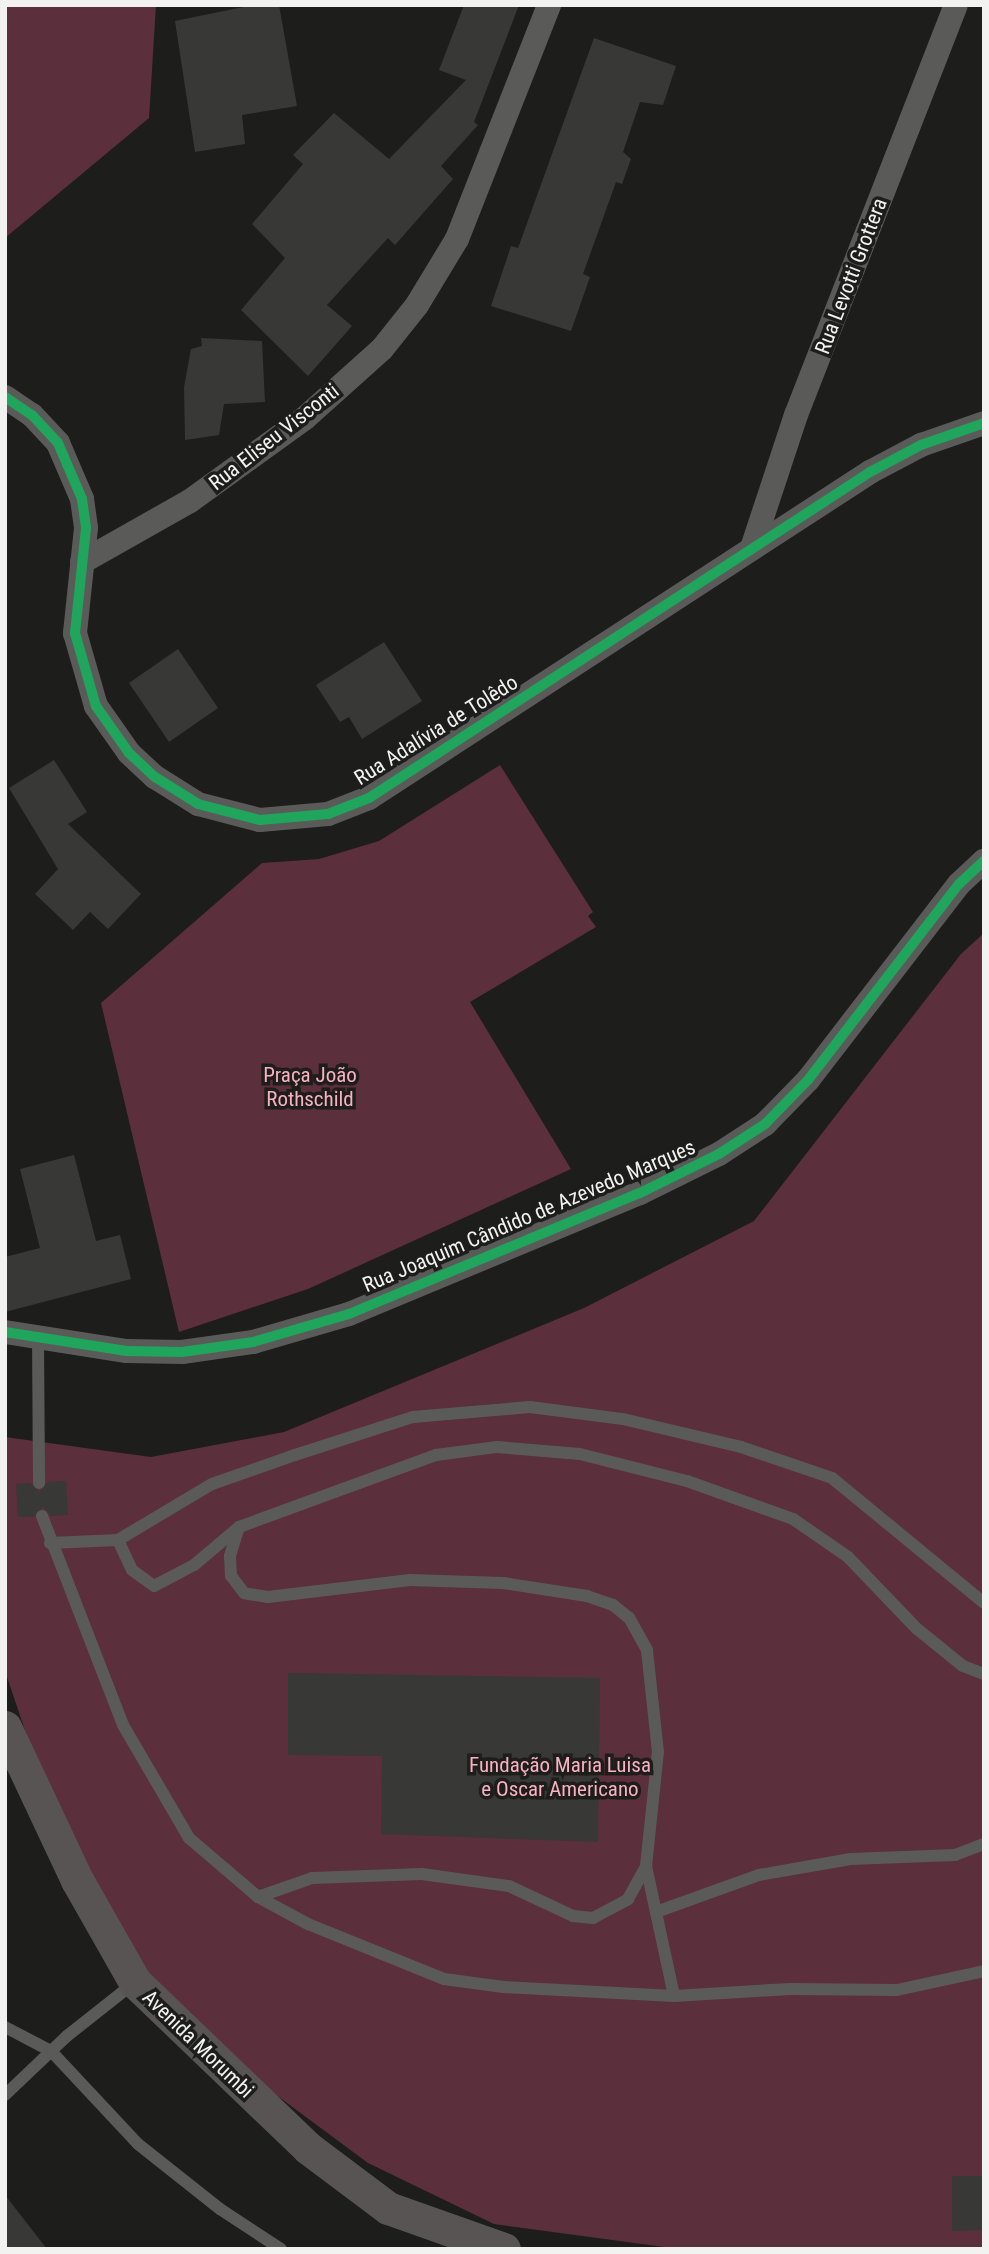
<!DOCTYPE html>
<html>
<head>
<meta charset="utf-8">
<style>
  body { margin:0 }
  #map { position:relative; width:989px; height:2254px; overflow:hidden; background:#1d1d1c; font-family:"Roboto Condensed",sans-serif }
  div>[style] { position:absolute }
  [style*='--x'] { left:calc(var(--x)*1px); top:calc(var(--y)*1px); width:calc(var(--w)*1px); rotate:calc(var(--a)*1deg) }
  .green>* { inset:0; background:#5b2f3b }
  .building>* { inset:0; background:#383836 }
  .lane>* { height:12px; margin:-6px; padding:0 6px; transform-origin:6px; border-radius:6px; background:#5a5b59 }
  .street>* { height:24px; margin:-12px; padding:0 12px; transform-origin:12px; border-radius:12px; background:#5a5b59 }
  .secondary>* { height:33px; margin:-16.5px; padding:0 16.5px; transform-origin:16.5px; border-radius:16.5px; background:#585454 }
  .cycleway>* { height:10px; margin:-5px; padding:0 5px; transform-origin:5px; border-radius:5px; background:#20a55d }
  span { translate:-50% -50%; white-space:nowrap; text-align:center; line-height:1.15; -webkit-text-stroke:7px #1d1e1b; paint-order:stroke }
  .street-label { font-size:21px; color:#f2f3f1 }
  .park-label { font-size:21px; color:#f9b0c0 }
  .frame { position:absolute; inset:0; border:7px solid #f2f3f1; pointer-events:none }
</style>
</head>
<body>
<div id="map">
  <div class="green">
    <i style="clip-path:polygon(5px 5px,156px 5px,149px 118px,5px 238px)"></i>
    <i style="clip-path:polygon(500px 765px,593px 912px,588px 916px,596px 927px,470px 1002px,571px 1169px,308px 1289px,179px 1332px,101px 1003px,262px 863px,319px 859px,379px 841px)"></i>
    <i style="clip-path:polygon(984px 933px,984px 2249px,679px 2249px,494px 2224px,368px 2163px,213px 2048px,106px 1923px,38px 1769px,5px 1671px,5px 1437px,151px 1457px,284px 1432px,584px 1308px,754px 1221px,961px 954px)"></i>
  </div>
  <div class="building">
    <i style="clip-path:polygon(253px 5px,279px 5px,297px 106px,242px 115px,245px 144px,195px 152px,175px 21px)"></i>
    <i style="clip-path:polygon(464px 5px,519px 5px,474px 122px,478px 125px,441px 166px,453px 179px,395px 245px,388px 238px,327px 305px,352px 326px,308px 376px,241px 310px,285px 258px,252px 224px,303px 164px,293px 155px,334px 113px,389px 159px,466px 80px,439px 70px)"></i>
    <i style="clip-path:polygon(594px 38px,676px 66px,663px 105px,640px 102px,623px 152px,631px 159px,622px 184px,616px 182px,583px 274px,590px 277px,571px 331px,491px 306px,511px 246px,518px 248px)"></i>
    <i style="clip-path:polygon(201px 338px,262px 341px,265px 402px,224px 404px,219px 435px,185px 440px,184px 387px,191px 349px,202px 346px)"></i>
    <i style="clip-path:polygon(384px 642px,422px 701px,362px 739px,349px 717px,340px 722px,316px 685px)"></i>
    <i style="clip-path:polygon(178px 649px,218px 708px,169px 742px,129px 683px)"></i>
    <i style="clip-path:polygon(54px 760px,87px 812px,68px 824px,141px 894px,108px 929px,90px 912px,73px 930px,35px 894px,58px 869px,9px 788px)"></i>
    <i style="clip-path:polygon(74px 1155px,96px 1241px,120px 1235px,131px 1279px,5px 1312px,5px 1257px,40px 1248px,20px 1169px)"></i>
    <i style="clip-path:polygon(66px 1481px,68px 1515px,51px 1516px,43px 1507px,33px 1517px,18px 1517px,16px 1484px,30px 1483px,40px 1492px,48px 1482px)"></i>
    <i style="clip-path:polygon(288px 1673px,600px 1678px,598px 1842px,381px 1834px,382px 1756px,288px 1755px)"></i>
    <i style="clip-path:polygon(952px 2176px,984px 2176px,984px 2230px,952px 2231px)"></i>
    <i style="clip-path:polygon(5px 2195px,47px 2249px,5px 2249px)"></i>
  </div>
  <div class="lane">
    <i style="--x:38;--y:1338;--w:145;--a:89.6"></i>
    <i style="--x:42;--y:1516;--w:224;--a:68.8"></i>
    <i style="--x:123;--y:1725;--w:131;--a:59.7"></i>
    <i style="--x:189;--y:1838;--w:91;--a:40.5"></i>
    <i style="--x:258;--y:1897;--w:57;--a:28.4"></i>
    <i style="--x:308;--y:1924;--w:147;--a:22"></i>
    <i style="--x:444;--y:1979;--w:60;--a:7.7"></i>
    <i style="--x:503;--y:1987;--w:171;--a:3"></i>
    <i style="--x:674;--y:1996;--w:116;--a:-3.5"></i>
    <i style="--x:790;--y:1989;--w:107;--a:0.5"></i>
    <i style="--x:897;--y:1990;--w:89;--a:-12.3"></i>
    <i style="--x:239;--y:1527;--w:59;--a:139.8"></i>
    <i style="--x:194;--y:1565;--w:45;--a:152.3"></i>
    <i style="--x:154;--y:1586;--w:27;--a:-144"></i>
    <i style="--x:132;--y:1570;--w:33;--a:-115"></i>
    <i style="--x:118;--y:1540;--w:109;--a:-30.8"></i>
    <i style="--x:212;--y:1484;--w:88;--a:-19.3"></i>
    <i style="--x:295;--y:1455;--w:124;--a:-17.9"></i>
    <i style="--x:413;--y:1417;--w:117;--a:-4.9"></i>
    <i style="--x:530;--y:1407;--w:94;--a:7.4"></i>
    <i style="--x:623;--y:1419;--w:121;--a:13.3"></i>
    <i style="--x:741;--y:1447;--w:96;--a:18.8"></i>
    <i style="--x:832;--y:1478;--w:197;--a:39.4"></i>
    <i style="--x:50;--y:1543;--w:68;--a:-2.5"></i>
    <i style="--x:646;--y:1866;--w:133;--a:77.8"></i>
    <i style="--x:258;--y:1897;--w:57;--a:-19.4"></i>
    <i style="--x:312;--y:1878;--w:110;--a:-2.1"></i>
    <i style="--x:422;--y:1874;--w:88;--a:7.9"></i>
    <i style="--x:509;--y:1886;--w:71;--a:25.1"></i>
    <i style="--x:573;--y:1916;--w:20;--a:6"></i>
    <i style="--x:593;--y:1918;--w:40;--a:-28"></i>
    <i style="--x:628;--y:1899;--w:38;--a:-61"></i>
    <i style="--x:646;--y:1866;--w:115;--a:-84"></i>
    <i style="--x:658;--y:1752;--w:103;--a:-96.2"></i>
    <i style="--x:647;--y:1650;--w:37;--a:-119"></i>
    <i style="--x:629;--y:1618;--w:21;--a:-141"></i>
    <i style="--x:613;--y:1605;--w:28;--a:-161"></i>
    <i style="--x:587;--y:1596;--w:85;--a:-171.2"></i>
    <i style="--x:503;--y:1583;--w:93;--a:-178.2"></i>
    <i style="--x:410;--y:1580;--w:143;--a:173.2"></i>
    <i style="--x:268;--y:1597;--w:24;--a:-171"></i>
    <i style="--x:244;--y:1593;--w:21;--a:-127"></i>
    <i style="--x:231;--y:1576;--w:20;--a:-93"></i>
    <i style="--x:230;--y:1556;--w:30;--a:-73"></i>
    <i style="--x:239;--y:1527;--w:210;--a:-20.1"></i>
    <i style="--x:436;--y:1455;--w:62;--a:-7.5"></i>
    <i style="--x:497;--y:1447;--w:83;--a:4.8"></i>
    <i style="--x:580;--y:1454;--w:110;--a:14.2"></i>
    <i style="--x:687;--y:1481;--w:113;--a:19.7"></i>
    <i style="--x:793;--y:1519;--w:67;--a:34.6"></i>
    <i style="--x:848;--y:1557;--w:98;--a:46.2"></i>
    <i style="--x:916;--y:1628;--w:60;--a:39"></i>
    <i style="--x:963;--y:1666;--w:22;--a:21"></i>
    <i style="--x:656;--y:1912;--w:109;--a:-19.8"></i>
    <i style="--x:759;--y:1875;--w:93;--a:-9.9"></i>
    <i style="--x:851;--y:1859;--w:104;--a:-2.2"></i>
    <i style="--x:955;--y:1855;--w:31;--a:-21"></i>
    <i style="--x:5;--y:2027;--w:52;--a:27.6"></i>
    <i style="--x:51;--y:2051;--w:127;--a:46.9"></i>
    <i style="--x:138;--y:2144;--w:105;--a:38.4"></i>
    <i style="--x:220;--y:2209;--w:73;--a:33.3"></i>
    <i style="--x:5;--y:2095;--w:86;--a:-43.6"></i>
    <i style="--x:67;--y:2036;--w:85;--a:-38.3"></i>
  </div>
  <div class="street">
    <i style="--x:5;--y:397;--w:32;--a:34"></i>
    <i style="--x:32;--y:415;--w:38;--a:47"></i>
    <i style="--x:58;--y:443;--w:61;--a:66.8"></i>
    <i style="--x:82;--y:499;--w:29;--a:82"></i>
    <i style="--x:86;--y:528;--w:106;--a:96"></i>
    <i style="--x:75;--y:633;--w:76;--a:74"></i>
    <i style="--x:96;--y:706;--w:57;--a:54.9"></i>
    <i style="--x:129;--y:753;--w:35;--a:43"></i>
    <i style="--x:155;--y:777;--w:51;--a:32.1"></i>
    <i style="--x:198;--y:804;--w:64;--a:14.5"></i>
    <i style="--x:260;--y:820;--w:68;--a:-5"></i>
    <i style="--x:328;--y:814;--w:44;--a:-21.3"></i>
    <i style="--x:369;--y:798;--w:598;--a:-33.05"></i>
    <i style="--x:870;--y:472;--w:58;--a:-27.9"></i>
    <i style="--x:921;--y:445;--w:67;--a:-19.2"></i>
    <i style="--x:752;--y:548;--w:140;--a:-71.7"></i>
    <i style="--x:796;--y:415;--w:440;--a:-68.7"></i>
    <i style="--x:82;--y:562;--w:124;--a:-29.5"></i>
    <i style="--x:190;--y:501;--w:142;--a:-35.8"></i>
    <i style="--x:305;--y:418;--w:103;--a:-41.9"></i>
    <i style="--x:382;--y:349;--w:56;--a:-51.5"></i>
    <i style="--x:417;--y:305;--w:77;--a:-58.8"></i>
    <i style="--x:457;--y:239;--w:251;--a:-68.5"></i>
    <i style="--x:5;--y:1332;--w:123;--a:8.9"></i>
    <i style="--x:127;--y:1351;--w:55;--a:1"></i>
    <i style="--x:182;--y:1352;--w:72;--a:-8"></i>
    <i style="--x:253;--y:1342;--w:100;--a:-16.3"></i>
    <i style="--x:349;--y:1314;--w:315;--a:-22.6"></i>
    <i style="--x:640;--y:1193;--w:88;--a:-26.3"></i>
    <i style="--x:719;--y:1154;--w:55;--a:-33.1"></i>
    <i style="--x:765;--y:1124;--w:62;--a:-45.7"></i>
    <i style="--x:808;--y:1080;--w:247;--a:-52.4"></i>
    <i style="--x:959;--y:884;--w:34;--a:-43"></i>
  </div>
  <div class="secondary">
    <i style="--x:5;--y:1727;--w:169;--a:64.8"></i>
    <i style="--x:77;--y:1880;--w:117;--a:60.4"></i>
    <i style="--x:135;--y:1982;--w:240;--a:43.8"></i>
    <i style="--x:308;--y:2148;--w:100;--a:36.9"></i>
    <i style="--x:388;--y:2208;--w:123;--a:19.5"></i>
  </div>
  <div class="cycleway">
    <i style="--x:5;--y:397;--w:32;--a:34"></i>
    <i style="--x:32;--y:415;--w:38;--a:47"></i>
    <i style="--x:58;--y:443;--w:61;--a:66.8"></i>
    <i style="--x:82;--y:499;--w:29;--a:82"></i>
    <i style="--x:86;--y:528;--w:106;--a:96"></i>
    <i style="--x:75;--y:633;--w:76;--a:74"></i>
    <i style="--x:96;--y:706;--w:57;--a:54.9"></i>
    <i style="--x:129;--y:753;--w:35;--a:43"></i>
    <i style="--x:155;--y:777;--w:51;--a:32.1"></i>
    <i style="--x:198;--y:804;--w:64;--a:14.5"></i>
    <i style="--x:260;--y:820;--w:68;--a:-5"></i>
    <i style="--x:328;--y:814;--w:44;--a:-21.3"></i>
    <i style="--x:369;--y:798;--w:598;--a:-33.05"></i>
    <i style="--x:870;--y:472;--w:58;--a:-27.9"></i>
    <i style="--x:921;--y:445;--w:67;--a:-19.2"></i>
    <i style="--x:5;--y:1332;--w:123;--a:8.9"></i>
    <i style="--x:127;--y:1351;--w:55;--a:1"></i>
    <i style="--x:182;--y:1352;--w:72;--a:-8"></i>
    <i style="--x:253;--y:1342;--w:100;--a:-16.3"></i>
    <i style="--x:349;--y:1314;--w:315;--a:-22.6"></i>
    <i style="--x:640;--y:1193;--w:88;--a:-26.3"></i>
    <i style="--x:719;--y:1154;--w:55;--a:-33.1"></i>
    <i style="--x:765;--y:1124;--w:62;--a:-45.7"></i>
    <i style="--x:808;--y:1080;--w:247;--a:-52.4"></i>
    <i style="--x:959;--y:884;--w:34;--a:-43"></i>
  </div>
  <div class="street-label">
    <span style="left:851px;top:276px;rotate:-69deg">Rua Levotti Grottera</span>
    <span style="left:274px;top:437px;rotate:-38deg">Rua Eliseu Visconti</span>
    <span style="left:436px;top:730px;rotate:-32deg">Rua Adalívia de Tolêdo</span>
    <span style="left:529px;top:1216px;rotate:-23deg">Rua Joaquim Cândido de Azevedo Marques</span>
    <span style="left:198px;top:2044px;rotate:44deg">Avenida Morumbi</span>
  </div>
  <div class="park-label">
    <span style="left:310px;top:1087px">Praça João<br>Rothschild</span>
    <span style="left:560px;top:1777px">Fundação Maria Luisa<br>e Oscar Americano</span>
  </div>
  <div class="frame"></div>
</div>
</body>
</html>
